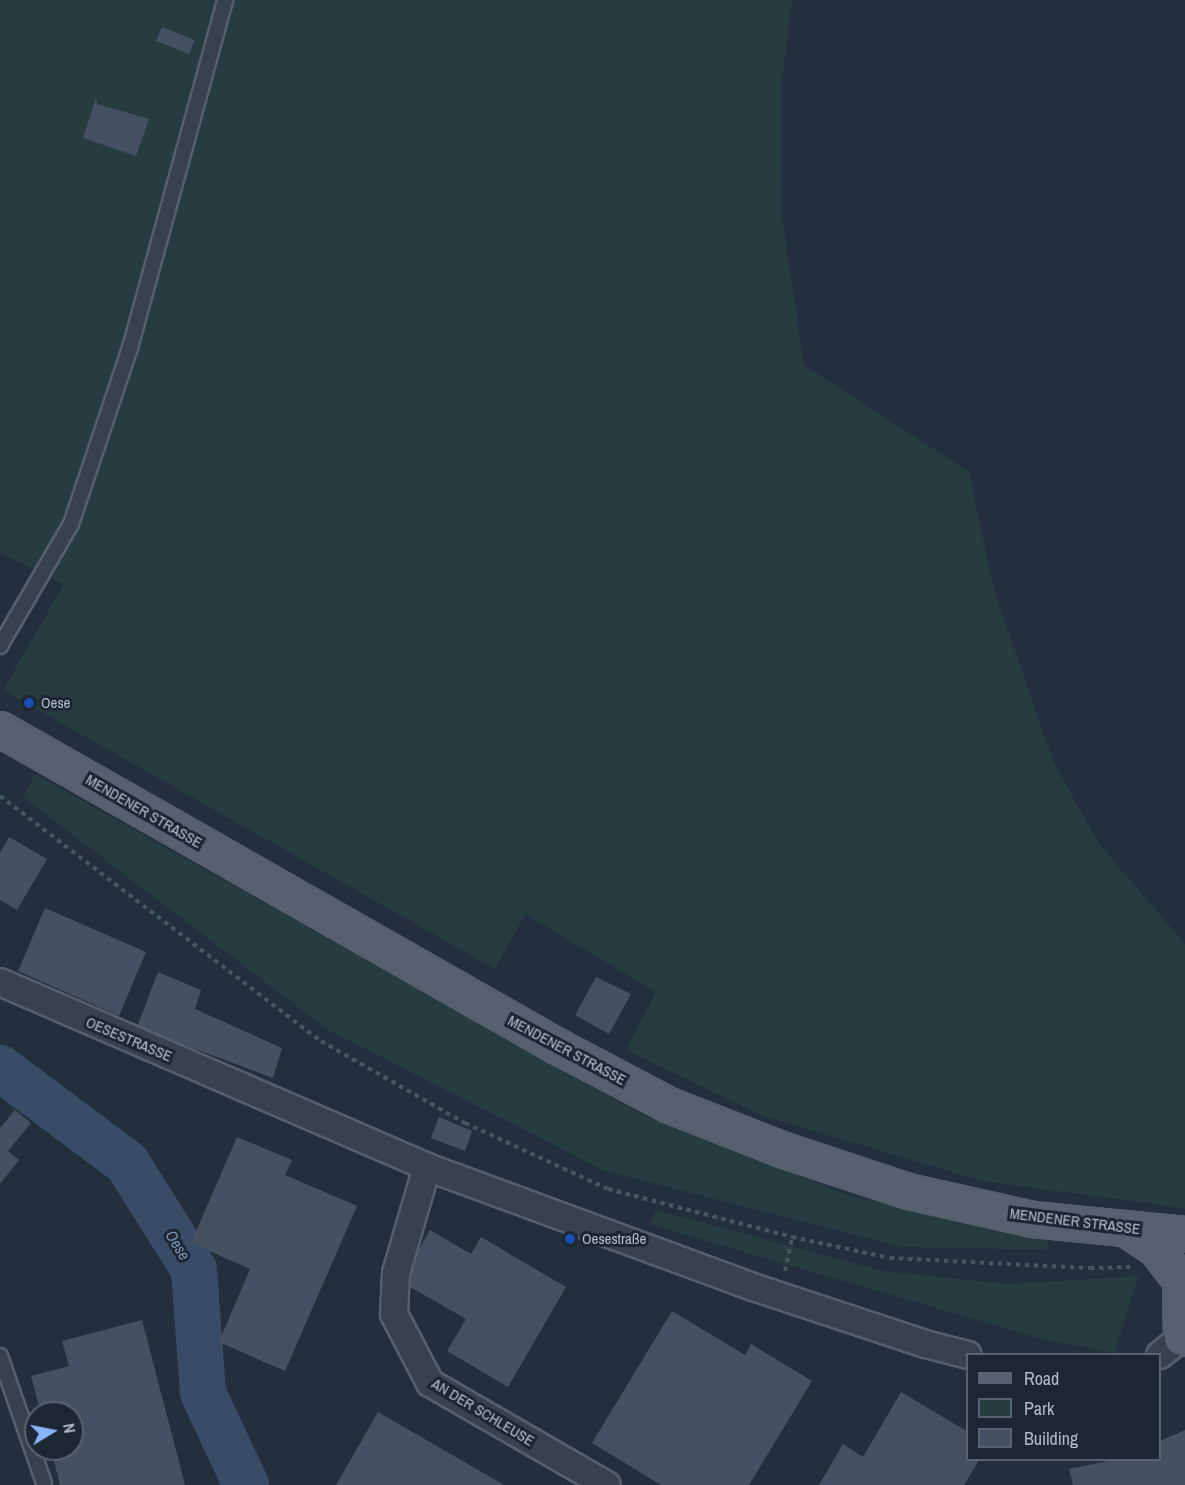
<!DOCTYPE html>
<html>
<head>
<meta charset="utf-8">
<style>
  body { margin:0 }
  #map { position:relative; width:1185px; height:1485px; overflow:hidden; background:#242f3e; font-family:"Archivo Narrow",sans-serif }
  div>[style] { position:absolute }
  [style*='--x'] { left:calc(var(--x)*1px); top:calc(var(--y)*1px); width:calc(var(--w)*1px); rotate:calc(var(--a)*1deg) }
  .green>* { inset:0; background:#263c3f }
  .river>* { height:46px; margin:-23px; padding:0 23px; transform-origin:23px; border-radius:23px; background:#394c67 }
  .building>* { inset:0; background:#455162 }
  .path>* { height:4px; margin-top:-2px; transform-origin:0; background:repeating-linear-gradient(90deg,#44595c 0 4.5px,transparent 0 9px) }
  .roads { filter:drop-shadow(2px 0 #565f6c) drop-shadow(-2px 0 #565f6c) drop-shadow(0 2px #565f6c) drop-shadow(0 -2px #565f6c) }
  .service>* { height:14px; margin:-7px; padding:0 7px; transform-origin:7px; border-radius:7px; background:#38414e }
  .minor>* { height:26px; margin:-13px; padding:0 13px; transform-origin:13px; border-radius:13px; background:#38414e }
  .primary>* { height:33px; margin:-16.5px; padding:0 16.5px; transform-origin:16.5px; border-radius:16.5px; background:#56606e }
  .dots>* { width:16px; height:16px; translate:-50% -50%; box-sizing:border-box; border:3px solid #1d2633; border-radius:50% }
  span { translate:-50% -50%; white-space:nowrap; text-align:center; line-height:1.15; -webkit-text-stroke:6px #1d2633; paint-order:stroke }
  .poi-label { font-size:15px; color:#b4bcc9 }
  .left { translate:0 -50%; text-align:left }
  .street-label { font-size:15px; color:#b4bcc9 }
  .water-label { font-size:16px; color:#7c92b1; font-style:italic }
  .legend { position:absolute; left:966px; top:1353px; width:195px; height:108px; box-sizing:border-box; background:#1d2633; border:2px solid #59626f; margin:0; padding:8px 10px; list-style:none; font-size:18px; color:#b4bcc9 }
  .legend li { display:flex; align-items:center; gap:12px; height:30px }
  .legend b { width:30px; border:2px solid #59626f }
  .north { position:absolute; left:24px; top:1401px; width:60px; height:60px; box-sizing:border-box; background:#1d2633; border:2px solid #59626f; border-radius:50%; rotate:80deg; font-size:16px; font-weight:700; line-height:24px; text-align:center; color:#b4bcc9 }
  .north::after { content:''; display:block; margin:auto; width:21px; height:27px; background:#8ab4f8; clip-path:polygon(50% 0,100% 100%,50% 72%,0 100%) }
</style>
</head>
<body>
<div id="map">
  <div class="green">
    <i style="clip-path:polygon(0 0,792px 0,781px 89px,782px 217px,804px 365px,969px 472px,994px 590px,1054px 763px,1099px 844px,1185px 944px,1185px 1208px,983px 1181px,763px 1116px,626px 1050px,656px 992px,525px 914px,495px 969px,3px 690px,64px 584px,0 553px)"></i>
    <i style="clip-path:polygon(35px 774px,642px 1115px,848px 1195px,1048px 1241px,1049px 1250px,903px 1247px,605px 1171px,328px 1030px,23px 797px)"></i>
    <i style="clip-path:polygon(656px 1210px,883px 1271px,1006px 1284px,1139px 1276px,1114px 1353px,1042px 1339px,649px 1224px)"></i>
  </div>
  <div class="river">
    <i style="--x:0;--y:1068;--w:159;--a:36.8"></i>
    <i style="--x:127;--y:1163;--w:126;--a:57.9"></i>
    <i style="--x:194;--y:1270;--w:123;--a:85.8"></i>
    <i style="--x:203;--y:1393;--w:102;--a:64.9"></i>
  </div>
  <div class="building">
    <i style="clip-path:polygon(162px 27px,195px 40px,189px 54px,156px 41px)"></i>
    <i style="clip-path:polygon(96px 98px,97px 104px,149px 119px,136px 156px,83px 138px)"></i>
    <i style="clip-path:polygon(9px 837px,47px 859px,17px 910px,0 900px,0 853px)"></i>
    <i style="clip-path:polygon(45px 908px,146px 952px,119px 1016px,18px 971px)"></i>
    <i style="clip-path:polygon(158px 972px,201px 990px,195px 1009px,282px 1048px,273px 1078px,137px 1027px)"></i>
    <i style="clip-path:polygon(596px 977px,631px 994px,609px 1034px,575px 1015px)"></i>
    <i style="clip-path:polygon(15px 1110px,31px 1123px,8px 1151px,19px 1160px,0 1184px,0 1128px)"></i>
    <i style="clip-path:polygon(439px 1117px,472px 1131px,465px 1151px,431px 1138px)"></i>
    <i style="clip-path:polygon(237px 1137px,292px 1160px,285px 1175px,357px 1206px,285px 1371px,219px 1342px,250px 1269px,191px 1243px)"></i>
    <i style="clip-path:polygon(430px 1230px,471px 1254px,481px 1237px,566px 1287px,508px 1387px,447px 1351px,466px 1319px,400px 1281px)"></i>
    <i style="clip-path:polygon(672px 1311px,745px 1355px,751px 1344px,812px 1381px,749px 1485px,661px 1485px,592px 1443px)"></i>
    <i style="clip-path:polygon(142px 1320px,185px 1485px,60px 1485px,51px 1449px,72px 1449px,72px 1413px,41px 1413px,31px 1376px,69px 1366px,62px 1341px)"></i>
    <i style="clip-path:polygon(901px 1392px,968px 1432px,968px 1460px,979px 1460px,964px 1485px,819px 1485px,843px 1444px,863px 1457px)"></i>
    <i style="clip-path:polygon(378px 1412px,504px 1485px,336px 1485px)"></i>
    <i style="clip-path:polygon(1185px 1430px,1185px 1485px,1073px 1485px,1069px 1469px,1113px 1460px,1160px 1460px,1160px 1441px)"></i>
  </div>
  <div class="path">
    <i style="--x:0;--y:796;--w:404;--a:37.4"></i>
    <i style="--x:321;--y:1041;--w:166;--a:29.7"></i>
    <i style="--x:465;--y:1123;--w:157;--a:24.8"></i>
    <i style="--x:608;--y:1189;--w:190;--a:14.6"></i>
    <i style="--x:792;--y:1237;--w:100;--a:12.1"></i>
    <i style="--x:890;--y:1258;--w:200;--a:2.9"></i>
    <i style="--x:1090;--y:1268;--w:40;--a:-1.4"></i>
    <i style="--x:785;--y:1271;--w:35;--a:-78"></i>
  </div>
  <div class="roads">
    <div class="service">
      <i style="--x:0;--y:646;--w:141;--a:-59.8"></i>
      <i style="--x:71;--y:524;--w:186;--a:-71.5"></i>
      <i style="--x:130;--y:348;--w:361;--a:-74.7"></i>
      <i style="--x:0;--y:1356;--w:134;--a:70.9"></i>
    </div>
    <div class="minor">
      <i style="--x:0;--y:982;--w:465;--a:23.4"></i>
      <i style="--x:427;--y:1167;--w:351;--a:20.2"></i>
      <i style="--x:756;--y:1288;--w:178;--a:18.3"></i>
      <i style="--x:925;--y:1344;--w:44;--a:14.3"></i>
      <i style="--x:427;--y:1167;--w:110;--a:106.3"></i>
      <i style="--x:396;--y:1273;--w:41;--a:92.8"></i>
      <i style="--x:394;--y:1314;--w:78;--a:62.4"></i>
      <i style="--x:430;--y:1383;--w:204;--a:30"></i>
      <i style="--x:1160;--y:1355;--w:32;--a:-39"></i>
    </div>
    <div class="primary">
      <i style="--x:0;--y:729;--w:641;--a:29.65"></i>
      <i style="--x:557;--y:1046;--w:127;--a:27.8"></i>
      <i style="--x:669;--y:1105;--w:123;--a:21.4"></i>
      <i style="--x:784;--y:1150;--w:131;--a:18.3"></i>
      <i style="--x:908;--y:1191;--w:127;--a:12.7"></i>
      <i style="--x:1032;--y:1219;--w:154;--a:5.6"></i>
      <i style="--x:1125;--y:1228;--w:37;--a:34"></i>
      <i style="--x:1156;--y:1249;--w:39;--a:52"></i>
      <i style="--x:1180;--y:1280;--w:58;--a:89"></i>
    </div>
  </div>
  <div class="dots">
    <i style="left:29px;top:703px;background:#1a4fb4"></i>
    <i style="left:570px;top:1239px;background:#1a4fb4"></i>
  </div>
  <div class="poi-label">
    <span class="left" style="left:41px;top:703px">Oese</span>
    <span class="left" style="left:582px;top:1239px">Oesestraße</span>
  </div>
  <div class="street-label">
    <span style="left:144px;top:811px;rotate:30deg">MENDENER STRASSE</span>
    <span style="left:129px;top:1039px;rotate:23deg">OESESTRASSE</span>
    <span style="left:567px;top:1050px;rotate:28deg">MENDENER STRASSE</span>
    <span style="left:1075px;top:1221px;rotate:7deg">MENDENER STRASSE</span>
    <span style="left:483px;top:1412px;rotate:31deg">AN DER SCHLEUSE</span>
  </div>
  <div class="water-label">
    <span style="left:178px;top:1245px;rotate:58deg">Oese</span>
  </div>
  <ul class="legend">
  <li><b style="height:8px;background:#56606e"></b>Road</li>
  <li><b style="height:16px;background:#263c3f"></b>Park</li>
  <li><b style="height:16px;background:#455162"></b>Building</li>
  </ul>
  <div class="north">N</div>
</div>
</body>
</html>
